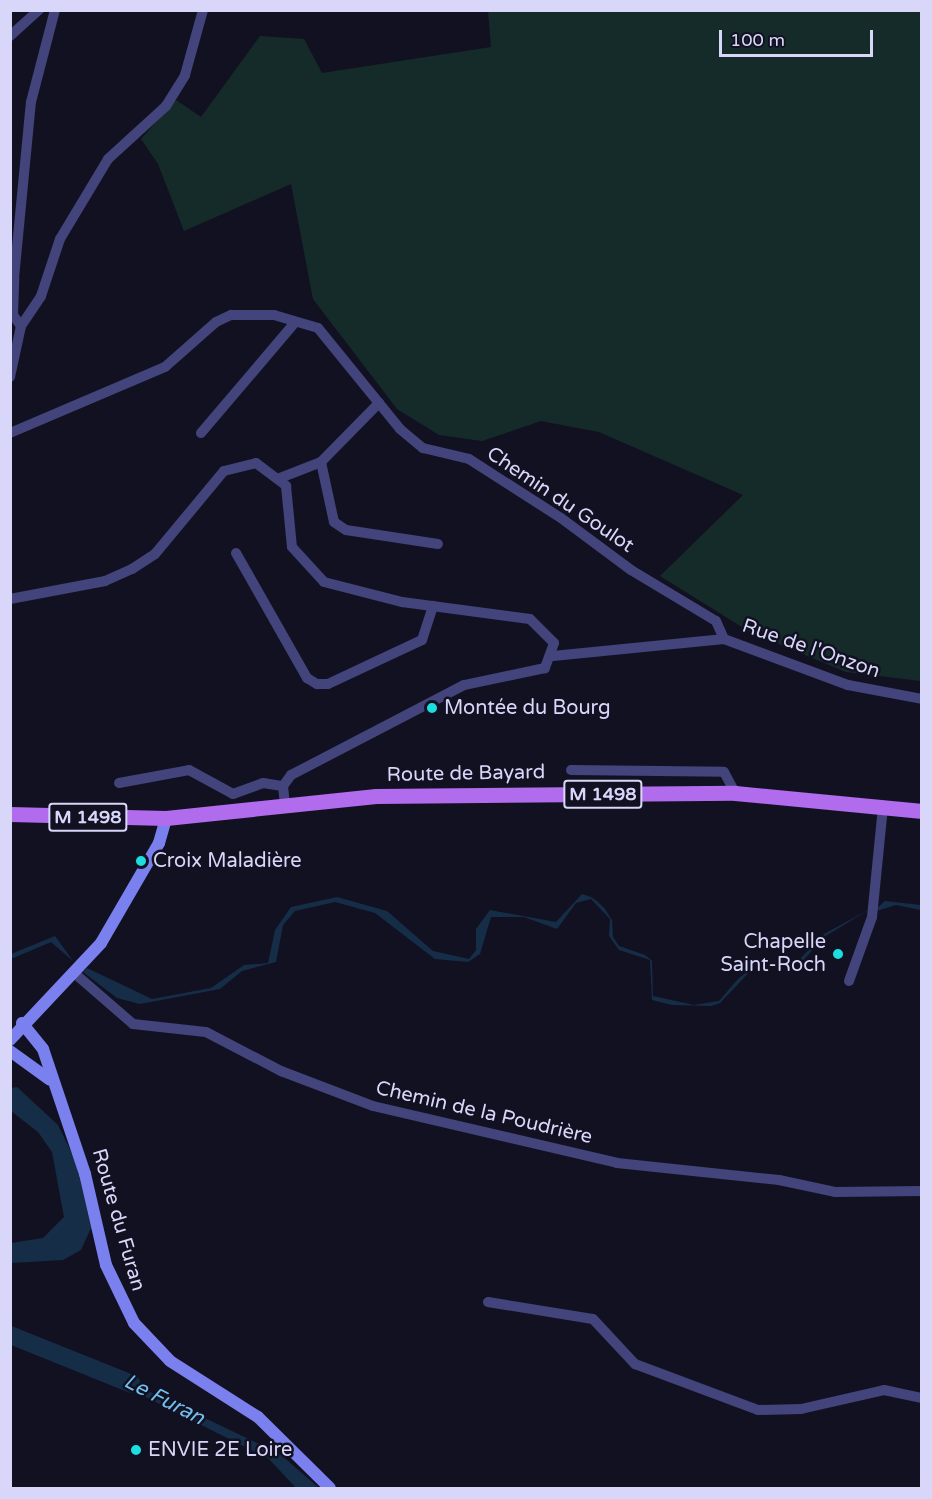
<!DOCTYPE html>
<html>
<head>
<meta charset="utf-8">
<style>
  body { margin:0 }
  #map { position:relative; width:932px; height:1499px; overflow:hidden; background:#121122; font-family:"Varela Round",sans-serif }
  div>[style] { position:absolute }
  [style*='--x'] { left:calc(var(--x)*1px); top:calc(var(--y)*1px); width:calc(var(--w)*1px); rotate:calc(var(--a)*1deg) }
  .green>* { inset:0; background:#152b29 }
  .water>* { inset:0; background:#162d47 }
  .river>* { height:18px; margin:-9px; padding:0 9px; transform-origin:9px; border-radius:9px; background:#162d47 }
  .minor>* { height:10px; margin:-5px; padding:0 5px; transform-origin:5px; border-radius:5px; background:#42447b }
  .secondary>* { height:12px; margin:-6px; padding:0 6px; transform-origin:6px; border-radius:6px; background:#7a81ee }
  .primary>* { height:15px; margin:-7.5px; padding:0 7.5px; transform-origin:7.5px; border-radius:7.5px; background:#b16bed }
  .dots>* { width:16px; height:16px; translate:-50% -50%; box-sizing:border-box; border:3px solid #121122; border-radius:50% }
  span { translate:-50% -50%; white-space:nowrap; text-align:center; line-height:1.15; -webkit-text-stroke:5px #121122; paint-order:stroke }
  .shield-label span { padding:2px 4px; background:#121122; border:2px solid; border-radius:4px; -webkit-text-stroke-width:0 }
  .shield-label { font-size:18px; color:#d8d7fa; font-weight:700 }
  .street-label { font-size:20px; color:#d8d7fa }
  .poi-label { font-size:20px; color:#d8d7fa }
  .left { translate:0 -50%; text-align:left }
  .right { translate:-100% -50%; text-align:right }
  .water-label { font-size:21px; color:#72bfed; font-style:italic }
  .frame { position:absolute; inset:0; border:12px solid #d8d7fa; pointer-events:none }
  .scale { position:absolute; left:719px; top:30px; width:154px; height:27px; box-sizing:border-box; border:3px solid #d8d7fa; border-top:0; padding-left:8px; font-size:18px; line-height:21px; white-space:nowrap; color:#d8d7fa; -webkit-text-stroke:4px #121122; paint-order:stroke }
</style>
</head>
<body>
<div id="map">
  <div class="green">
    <i style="clip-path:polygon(488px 11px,921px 11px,921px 681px,846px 672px,750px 632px,660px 576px,743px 495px,599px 432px,541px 421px,482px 441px,439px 435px,397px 409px,313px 299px,291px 184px,184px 231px,158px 164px,141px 139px,176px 100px,201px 117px,260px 36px,304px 39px,322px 73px,491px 47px)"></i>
  </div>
  <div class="water">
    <i style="clip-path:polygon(582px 894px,591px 897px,597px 901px,605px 909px,612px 920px,613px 937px,619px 946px,645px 955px,650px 959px,652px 961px,653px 996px,694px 1005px,719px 1001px,738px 979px,759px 962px,798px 961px,824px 934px,870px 909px,824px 937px,801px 963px,757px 964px,720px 1003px,711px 1006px,672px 1005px,652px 1000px,650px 960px,619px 950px,609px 936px,610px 919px,591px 899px,576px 903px,557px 929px,524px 917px,491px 917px,480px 954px,468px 962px,435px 959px,375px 913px,335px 902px,295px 911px,283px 925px,276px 962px,242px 971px,220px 989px,140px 1004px,117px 998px,83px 972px,87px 968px,152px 999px,211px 988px,244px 965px,268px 963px,275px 930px,291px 907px,337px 897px,387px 911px,433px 951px,469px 959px,476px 950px,476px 929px,490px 910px,556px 922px)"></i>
    <i style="clip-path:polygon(885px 901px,921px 905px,921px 910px,896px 905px,873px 912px)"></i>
    <i style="clip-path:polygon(55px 936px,73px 961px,51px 942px,11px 959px,11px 954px)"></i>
    <i style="clip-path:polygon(17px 1087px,58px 1125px,76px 1162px,91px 1228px,81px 1250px,63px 1260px,11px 1263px,11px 1243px,43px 1238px,64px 1217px,52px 1152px,38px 1132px,11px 1111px,11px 1088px)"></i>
    <i style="clip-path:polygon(10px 1329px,31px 1343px,100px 1368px,280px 1454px,319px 1488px,296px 1488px,269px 1459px,102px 1375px,16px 1342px)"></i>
  </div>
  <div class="river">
    <i style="--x:10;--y:1335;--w:131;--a:21.9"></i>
  </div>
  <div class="minor">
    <i style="--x:10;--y:36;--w:39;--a:-42"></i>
    <i style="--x:21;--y:326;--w:14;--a:-126"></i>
    <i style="--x:13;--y:315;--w:37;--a:-88"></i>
    <i style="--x:14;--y:278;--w:177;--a:-84.5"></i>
    <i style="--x:31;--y:102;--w:95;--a:-75.4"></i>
    <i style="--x:10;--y:377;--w:52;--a:-77.8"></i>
    <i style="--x:21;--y:326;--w:36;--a:-56"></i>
    <i style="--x:41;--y:296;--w:60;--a:-71.6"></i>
    <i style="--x:60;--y:239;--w:93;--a:-59"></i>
    <i style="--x:108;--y:159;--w:79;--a:-42.4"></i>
    <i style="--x:166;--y:106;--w:36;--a:-58"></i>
    <i style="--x:185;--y:75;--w:67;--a:-74.5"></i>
    <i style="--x:10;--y:433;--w:168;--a:-23.1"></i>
    <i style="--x:165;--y:367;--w:68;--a:-41.4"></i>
    <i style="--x:216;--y:322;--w:17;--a:-25"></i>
    <i style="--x:231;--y:315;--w:43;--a:0"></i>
    <i style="--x:274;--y:315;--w:46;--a:16.5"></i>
    <i style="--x:318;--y:328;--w:130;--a:50.9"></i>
    <i style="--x:400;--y:429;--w:30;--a:40"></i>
    <i style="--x:423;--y:448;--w:47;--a:13.4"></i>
    <i style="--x:469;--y:459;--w:109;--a:32.7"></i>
    <i style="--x:561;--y:518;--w:87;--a:36.6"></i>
    <i style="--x:631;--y:570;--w:99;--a:31"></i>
    <i style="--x:716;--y:621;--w:20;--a:66"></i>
    <i style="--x:201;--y:433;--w:142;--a:-49.6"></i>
    <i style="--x:321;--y:462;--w:61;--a:77.8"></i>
    <i style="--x:334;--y:522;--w:14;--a:34"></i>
    <i style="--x:346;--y:530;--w:93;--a:8.7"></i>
    <i style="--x:280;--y:478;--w:44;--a:-21.3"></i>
    <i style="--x:321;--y:462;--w:83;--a:-45.5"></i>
    <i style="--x:236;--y:553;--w:144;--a:60.4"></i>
    <i style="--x:307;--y:678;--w:12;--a:31"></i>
    <i style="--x:317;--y:684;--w:11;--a:0"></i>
    <i style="--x:328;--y:684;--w:104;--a:-25.1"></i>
    <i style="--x:422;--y:640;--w:36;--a:-72"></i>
    <i style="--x:10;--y:599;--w:97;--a:-10.7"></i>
    <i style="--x:105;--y:581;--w:30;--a:-24"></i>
    <i style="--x:132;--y:569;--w:27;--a:-33"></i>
    <i style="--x:155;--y:554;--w:108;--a:-50.3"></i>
    <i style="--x:224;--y:471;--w:33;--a:-14"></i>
    <i style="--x:256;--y:463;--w:38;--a:37"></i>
    <i style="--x:286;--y:486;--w:61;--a:84.4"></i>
    <i style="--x:292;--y:547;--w:47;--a:47.6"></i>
    <i style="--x:324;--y:582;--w:81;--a:14.4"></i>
    <i style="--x:402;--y:602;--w:129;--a:7.6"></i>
    <i style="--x:530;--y:619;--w:34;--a:45"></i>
    <i style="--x:554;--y:643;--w:27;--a:110"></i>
    <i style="--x:545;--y:668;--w:83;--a:168.1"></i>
    <i style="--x:464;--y:685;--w:195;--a:152.5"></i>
    <i style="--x:291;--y:775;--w:14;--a:126"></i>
    <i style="--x:283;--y:786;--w:19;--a:84"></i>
    <i style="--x:553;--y:656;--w:172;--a:-5.7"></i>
    <i style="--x:724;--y:639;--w:132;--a:20.4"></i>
    <i style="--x:848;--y:685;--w:75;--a:10.7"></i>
    <i style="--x:571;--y:770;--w:153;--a:0.7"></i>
    <i style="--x:724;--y:772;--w:24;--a:62"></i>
    <i style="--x:119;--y:783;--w:71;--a:-10.5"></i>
    <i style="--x:189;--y:770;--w:50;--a:28.6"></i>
    <i style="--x:233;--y:794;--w:32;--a:-20"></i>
    <i style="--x:263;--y:783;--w:20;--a:9"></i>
    <i style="--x:73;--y:972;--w:79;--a:40.9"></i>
    <i style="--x:133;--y:1024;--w:73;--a:6.3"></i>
    <i style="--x:206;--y:1032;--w:85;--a:27.5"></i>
    <i style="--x:281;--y:1071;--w:98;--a:20.8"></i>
    <i style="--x:373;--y:1106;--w:251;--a:13.1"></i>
    <i style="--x:617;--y:1163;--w:163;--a:6"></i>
    <i style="--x:779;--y:1180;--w:57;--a:12.1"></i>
    <i style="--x:835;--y:1192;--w:87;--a:-0.7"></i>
    <i style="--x:849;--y:981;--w:68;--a:-70.2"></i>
    <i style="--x:872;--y:917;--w:112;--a:-84.3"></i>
    <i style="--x:488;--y:1302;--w:106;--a:9.2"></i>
    <i style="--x:593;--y:1319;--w:62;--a:47"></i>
    <i style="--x:635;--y:1364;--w:131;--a:20.5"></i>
    <i style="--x:758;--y:1410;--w:43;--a:-1.3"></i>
    <i style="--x:801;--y:1409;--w:85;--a:-12.9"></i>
    <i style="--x:884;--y:1390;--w:39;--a:12"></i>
  </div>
  <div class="secondary">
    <i style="--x:22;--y:1023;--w:33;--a:51"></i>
    <i style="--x:43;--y:1049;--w:132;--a:71.4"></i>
    <i style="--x:85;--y:1174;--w:93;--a:77"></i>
    <i style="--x:106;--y:1265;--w:64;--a:64.2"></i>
    <i style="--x:134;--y:1323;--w:52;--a:46.5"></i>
    <i style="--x:170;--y:1361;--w:104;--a:32.5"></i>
    <i style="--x:258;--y:1417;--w:101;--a:44.6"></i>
    <i style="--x:10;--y:1040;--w:133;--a:-46.8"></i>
    <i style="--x:101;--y:943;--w:116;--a:-59.9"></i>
    <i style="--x:159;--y:843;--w:26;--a:-74"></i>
    <i style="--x:10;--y:1051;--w:49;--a:35.9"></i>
  </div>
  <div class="primary">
    <i style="--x:10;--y:814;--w:156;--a:1.5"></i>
    <i style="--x:166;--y:818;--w:211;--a:-6"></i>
    <i style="--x:376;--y:796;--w:359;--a:-0.5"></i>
    <i style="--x:735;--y:793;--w:188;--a:5.5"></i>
  </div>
  <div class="dots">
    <i style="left:432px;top:708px;background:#1cdee1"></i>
    <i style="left:141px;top:861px;background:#1cdee1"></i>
    <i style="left:838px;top:954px;background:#1cdee1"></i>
    <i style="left:136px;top:1450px;background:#1cdee1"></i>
  </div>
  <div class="shield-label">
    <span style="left:603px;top:794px">M 1498</span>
    <span style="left:88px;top:817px">M 1498</span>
  </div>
  <div class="street-label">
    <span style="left:560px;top:500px;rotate:34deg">Chemin du Goulot</span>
    <span style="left:811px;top:649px;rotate:19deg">Rue de l'Onzon</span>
    <span style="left:466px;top:774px;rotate:-1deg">Route de Bayard</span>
    <span style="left:484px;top:1113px;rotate:13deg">Chemin de la Poudrière</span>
    <span style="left:118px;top:1220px;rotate:74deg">Route du Furan</span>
  </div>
  <div class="poi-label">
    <span class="left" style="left:444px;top:708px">Montée du Bourg</span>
    <span class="left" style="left:153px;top:861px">Croix Maladière</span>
    <span class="right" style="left:826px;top:954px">Chapelle<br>Saint-Roch</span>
    <span class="left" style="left:148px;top:1450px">ENVIE 2E Loire</span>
  </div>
  <div class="water-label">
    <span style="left:164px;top:1400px;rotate:27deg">Le Furan</span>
  </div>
  <div class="frame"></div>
  <div class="scale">100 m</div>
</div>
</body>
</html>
